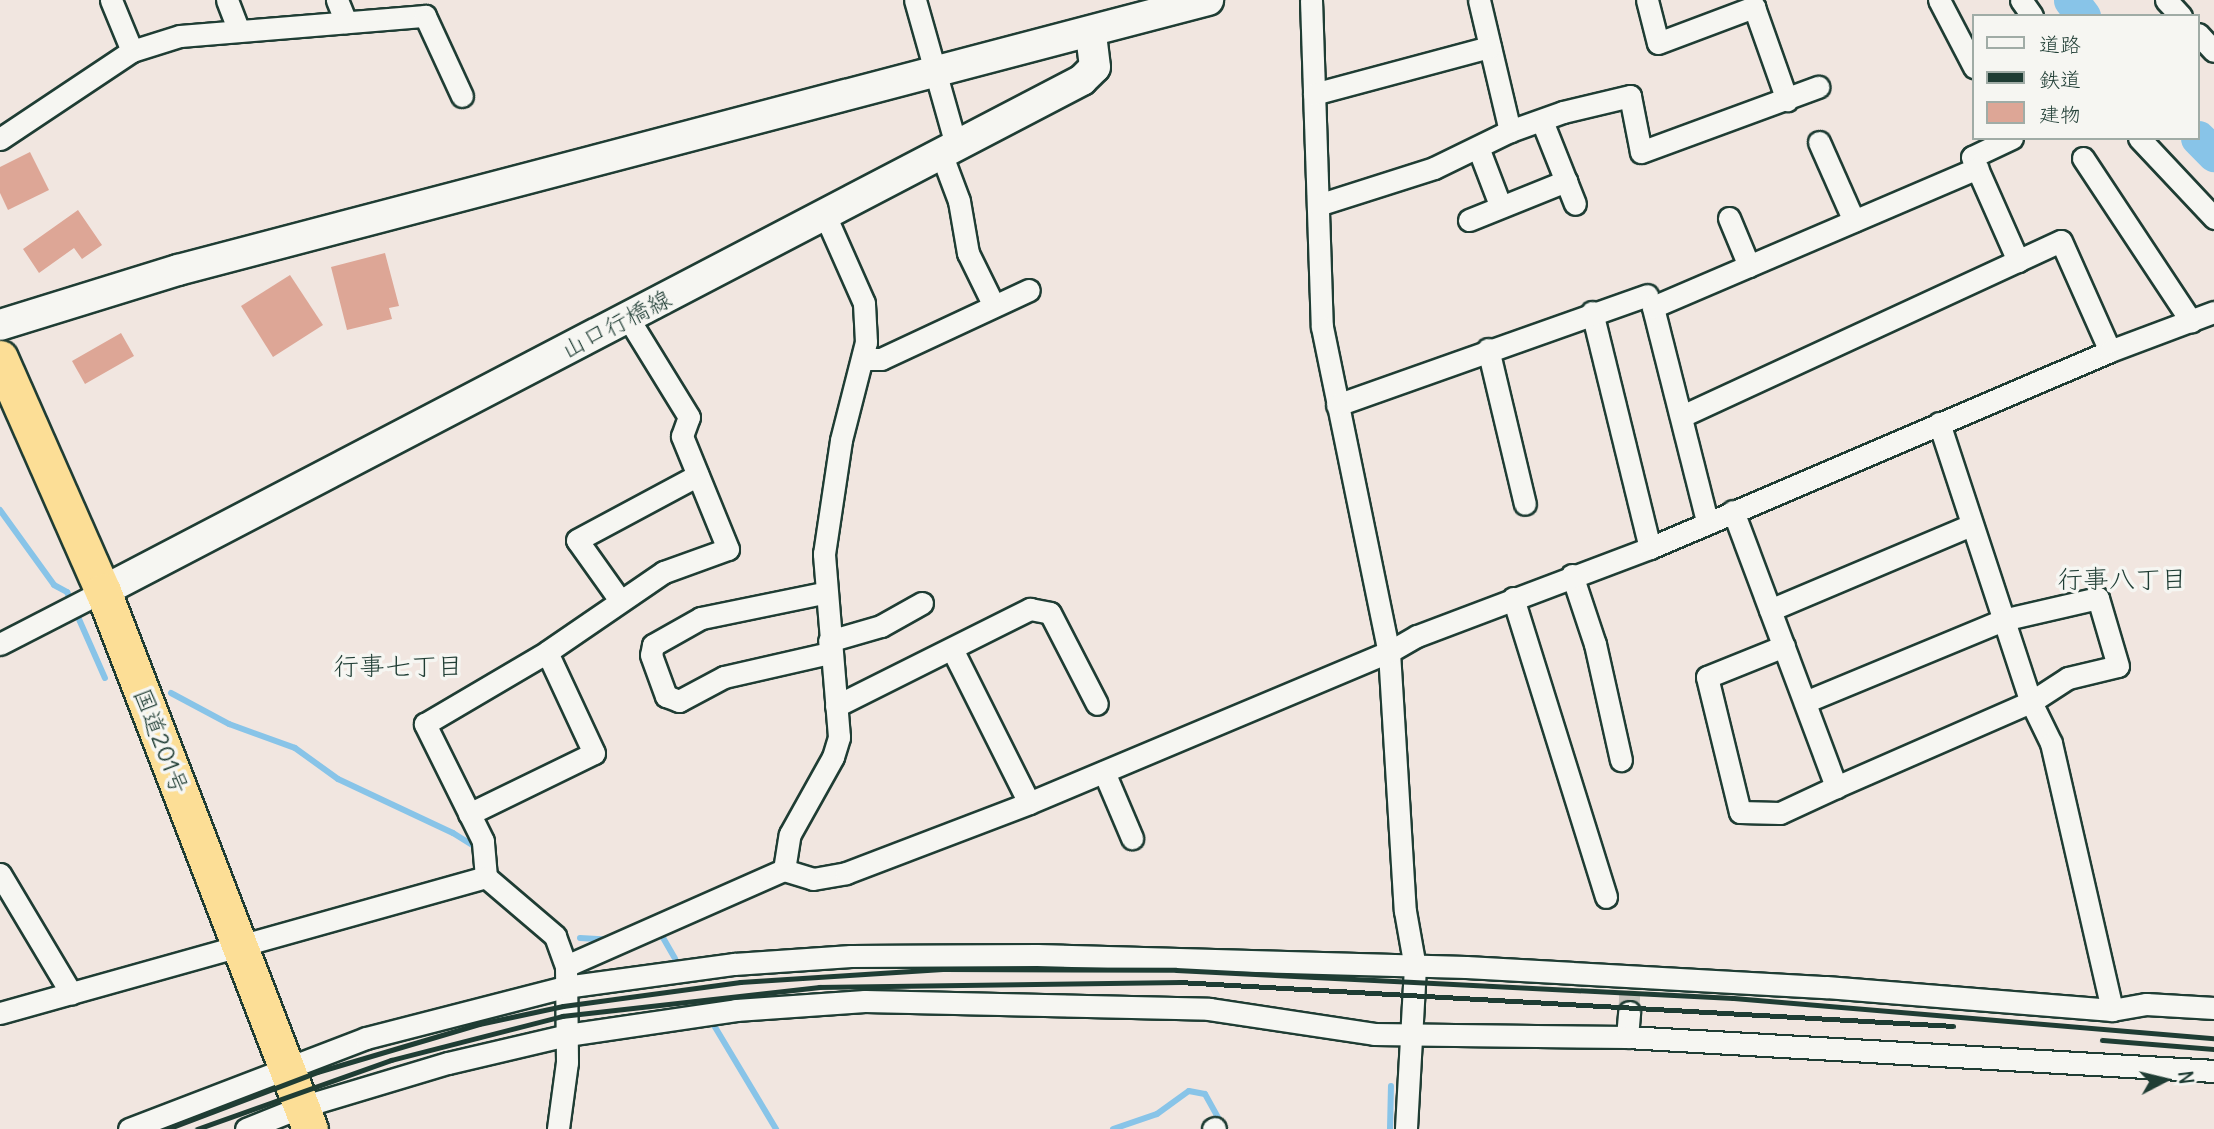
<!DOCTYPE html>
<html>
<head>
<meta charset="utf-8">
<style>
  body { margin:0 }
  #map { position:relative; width:2214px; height:1129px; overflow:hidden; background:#f1e6e0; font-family:Delius,"Klee One",sans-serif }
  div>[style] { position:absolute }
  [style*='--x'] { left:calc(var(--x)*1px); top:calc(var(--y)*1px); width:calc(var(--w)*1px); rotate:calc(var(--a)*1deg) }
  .stream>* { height:6px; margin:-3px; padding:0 3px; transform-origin:3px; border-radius:3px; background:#88c4e8 }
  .river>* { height:35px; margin:-17.5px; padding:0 17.5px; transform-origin:17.5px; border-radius:17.5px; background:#88c4e8 }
  .building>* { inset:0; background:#dda696 }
  .minor-tunnel>* { height:21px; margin-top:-10.5px; transform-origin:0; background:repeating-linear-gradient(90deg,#c7c4be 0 21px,transparent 0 31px) }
  .roads { filter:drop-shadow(2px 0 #1f3d34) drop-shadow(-2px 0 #1f3d34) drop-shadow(0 2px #1f3d34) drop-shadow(0 -2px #1f3d34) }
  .minor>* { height:21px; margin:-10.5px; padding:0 10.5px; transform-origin:10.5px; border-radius:10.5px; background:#f6f6f2 }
  .secondary>* { height:30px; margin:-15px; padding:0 15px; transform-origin:15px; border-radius:15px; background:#f6f6f2 }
  .trunk>* { height:35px; margin:-17.5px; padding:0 17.5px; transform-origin:17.5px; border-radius:17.5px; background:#fcde96 }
  .rail>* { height:5px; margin:-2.5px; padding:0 2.5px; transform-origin:2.5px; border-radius:2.5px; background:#1f3d34 }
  span { translate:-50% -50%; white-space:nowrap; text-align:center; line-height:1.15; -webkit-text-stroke:7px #f6f6f2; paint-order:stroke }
  .street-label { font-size:24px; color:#1f3d34 }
  .neighbourhood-label { font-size:26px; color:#1f3d34 }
  .legend { position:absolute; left:1972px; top:14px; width:228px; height:126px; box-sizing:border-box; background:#f6f6f2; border:2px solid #a0aca6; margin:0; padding:9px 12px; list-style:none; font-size:21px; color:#1f3d34 }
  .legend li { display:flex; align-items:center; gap:14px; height:35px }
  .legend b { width:35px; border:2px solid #a0aca6 }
  .north { position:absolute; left:2130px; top:1045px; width:70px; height:70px; -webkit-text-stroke:5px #f6f6f2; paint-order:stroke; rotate:83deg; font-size:19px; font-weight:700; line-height:28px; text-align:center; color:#1f3d34 }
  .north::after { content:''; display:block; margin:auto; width:24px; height:32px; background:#1f3d34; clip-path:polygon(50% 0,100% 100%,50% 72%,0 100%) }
</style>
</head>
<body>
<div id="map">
  <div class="stream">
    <i style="--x:0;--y:510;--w:92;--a:54.2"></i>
    <i style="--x:54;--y:585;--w:15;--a:28"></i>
    <i style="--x:67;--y:592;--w:94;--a:66.2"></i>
    <i style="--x:171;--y:693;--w:66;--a:28.1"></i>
    <i style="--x:229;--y:724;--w:70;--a:20"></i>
    <i style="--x:295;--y:748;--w:53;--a:35.8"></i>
    <i style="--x:338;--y:779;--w:127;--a:25.2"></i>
    <i style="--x:453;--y:833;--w:26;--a:32"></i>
    <i style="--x:658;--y:929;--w:34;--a:60"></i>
    <i style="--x:580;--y:938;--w:22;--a:3"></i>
    <i style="--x:712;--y:1022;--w:125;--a:59.1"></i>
    <i style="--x:1113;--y:1129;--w:46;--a:-18.8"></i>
    <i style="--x:1157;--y:1114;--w:39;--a:-36"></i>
    <i style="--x:1189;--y:1091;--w:16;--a:11"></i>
    <i style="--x:1205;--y:1094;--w:35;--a:61"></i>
    <i style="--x:1390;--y:1129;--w:43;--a:-88.7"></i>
  </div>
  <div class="river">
    <i style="--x:2071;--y:0;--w:20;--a:53"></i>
    <i style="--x:2198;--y:138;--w:23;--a:45"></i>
  </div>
  <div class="building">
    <i style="clip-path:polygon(30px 152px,49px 190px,8px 210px,0 193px,0 167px)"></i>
    <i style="clip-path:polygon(78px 210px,102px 245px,82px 259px,74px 248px,39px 273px,23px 249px)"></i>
    <i style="clip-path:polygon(385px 253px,399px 306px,389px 308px,392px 319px,347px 330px,331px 267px)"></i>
    <i style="clip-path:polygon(290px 275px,323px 325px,273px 357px,241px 306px)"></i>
    <i style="clip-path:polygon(121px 333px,134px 356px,85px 384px,72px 361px)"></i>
  </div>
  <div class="minor-tunnel">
    <i style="--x:1629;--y:1012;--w:23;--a:-88"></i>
  </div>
  <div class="roads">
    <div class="minor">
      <i style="--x:227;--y:0;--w:33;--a:69"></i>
      <i style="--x:337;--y:0;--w:24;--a:68"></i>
      <i style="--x:915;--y:0;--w:151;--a:74.2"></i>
      <i style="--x:1311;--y:0;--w:327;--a:88.1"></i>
      <i style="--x:1322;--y:327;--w:332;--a:78.4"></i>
      <i style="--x:1389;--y:652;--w:259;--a:86.5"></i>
      <i style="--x:1405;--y:911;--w:57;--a:79.9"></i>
      <i style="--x:1415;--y:967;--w:162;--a:93.2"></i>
      <i style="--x:1479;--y:0;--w:135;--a:76.7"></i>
      <i style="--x:1647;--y:0;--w:44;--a:75.7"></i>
      <i style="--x:1658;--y:43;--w:103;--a:-20.6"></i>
      <i style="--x:1754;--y:7;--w:99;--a:70.5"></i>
      <i style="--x:1939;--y:0;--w:76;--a:62.4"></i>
      <i style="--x:2021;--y:0;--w:19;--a:55"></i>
      <i style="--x:2166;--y:0;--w:22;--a:47"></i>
      <i style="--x:2198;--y:34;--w:23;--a:47"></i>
      <i style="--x:132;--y:51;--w:50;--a:-17.4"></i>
      <i style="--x:180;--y:36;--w:246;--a:-4.7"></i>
      <i style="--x:425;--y:16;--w:88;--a:65.2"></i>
      <i style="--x:1314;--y:94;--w:182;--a:-15"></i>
      <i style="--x:1542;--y:121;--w:89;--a:68.3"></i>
      <i style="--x:2012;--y:138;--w:44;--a:154.6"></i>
      <i style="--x:1972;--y:157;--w:114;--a:66.1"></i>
      <i style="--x:2139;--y:138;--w:110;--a:46.8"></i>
      <i style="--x:0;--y:139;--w:159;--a:-33.7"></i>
      <i style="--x:132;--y:51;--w:55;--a:-112.4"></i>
      <i style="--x:1819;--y:142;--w:86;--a:66.1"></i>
      <i style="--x:1479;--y:150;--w:59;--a:69.1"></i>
      <i style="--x:941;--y:153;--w:51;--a:69.4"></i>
      <i style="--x:959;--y:201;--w:53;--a:80.2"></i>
      <i style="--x:968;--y:253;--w:57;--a:63.9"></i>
      <i style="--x:2083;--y:158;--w:196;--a:56.5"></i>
      <i style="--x:1318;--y:205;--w:122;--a:-17.7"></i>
      <i style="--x:1434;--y:168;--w:85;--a:-26"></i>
      <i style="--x:1510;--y:131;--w:56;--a:-19.7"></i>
      <i style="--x:1563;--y:112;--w:69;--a:-13.4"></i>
      <i style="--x:1630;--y:96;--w:57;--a:78.9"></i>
      <i style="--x:1641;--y:152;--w:189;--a:-20.2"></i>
      <i style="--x:1729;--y:218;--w:52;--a:67.4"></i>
      <i style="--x:1469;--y:220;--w:105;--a:-21.9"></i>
      <i style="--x:1592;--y:312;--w:243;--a:76.2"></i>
      <i style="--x:1488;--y:349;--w:159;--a:76.6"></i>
      <i style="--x:863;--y:359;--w:18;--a:0"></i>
      <i style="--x:881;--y:359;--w:163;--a:-25"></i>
      <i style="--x:1337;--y:405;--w:329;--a:-19.5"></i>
      <i style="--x:1682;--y:416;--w:417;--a:-24.8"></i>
      <i style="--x:2061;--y:241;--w:120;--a:66"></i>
      <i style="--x:1939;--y:423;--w:294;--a:71.8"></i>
      <i style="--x:2031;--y:702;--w:46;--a:64"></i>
      <i style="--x:2051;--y:743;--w:274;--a:77.1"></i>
      <i style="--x:1733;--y:511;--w:295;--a:69.5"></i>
      <i style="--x:1836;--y:787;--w:213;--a:-23.6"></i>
      <i style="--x:2031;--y:702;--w:44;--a:-33"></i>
      <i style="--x:2068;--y:678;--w:51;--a:-13.5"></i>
      <i style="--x:2118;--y:666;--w:71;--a:-106.4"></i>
      <i style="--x:2098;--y:598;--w:98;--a:167"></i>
      <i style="--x:2003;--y:620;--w:214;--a:157.5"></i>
      <i style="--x:1707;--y:521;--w:221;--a:-104.2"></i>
      <i style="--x:1653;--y:307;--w:353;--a:-23.2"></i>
      <i style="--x:1572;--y:575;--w:73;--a:71.6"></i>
      <i style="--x:1595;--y:644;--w:119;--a:77.4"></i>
      <i style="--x:823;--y:593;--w:125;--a:168.4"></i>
      <i style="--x:701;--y:618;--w:55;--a:150.6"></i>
      <i style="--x:653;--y:645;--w:10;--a:101"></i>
      <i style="--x:651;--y:655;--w:44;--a:69.9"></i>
      <i style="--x:666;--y:696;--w:14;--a:21"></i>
      <i style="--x:679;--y:701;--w:51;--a:-28.1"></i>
      <i style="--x:724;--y:677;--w:109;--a:-12.8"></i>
      <i style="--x:1513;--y:598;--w:313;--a:72.7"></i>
      <i style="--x:619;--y:599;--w:72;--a:-125.4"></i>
      <i style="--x:577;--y:540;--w:137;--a:-28.2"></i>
      <i style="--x:1770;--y:610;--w:218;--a:-22.9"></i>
      <i style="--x:829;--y:641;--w:54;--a:-16.1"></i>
      <i style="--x:881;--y:626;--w:47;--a:-29.3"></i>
      <i style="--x:0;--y:644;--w:116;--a:-27.2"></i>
      <i style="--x:1784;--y:646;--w:83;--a:158.1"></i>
      <i style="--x:1707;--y:677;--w:139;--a:76.3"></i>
      <i style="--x:1740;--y:812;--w:40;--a:1.4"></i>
      <i style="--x:1780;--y:813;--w:62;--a:-24.9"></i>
      <i style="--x:952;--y:649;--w:172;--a:63.4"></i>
      <i style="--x:836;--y:706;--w:217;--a:-26.6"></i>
      <i style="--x:1030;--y:609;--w:20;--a:11"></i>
      <i style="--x:1050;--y:613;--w:102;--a:62.7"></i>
      <i style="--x:1104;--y:772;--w:72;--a:67"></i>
      <i style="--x:469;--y:814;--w:139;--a:-26"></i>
      <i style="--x:594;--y:753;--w:111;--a:-115"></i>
      <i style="--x:784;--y:870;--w:36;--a:-81"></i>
      <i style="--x:790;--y:834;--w:88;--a:-60.8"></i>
      <i style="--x:833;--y:757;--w:21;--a:-73"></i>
      <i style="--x:839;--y:737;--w:184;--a:-94.7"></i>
      <i style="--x:824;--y:554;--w:115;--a:-81.5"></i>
      <i style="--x:841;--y:440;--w:101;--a:-75.7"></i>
      <i style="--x:866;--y:342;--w:39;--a:-93"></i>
      <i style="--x:864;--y:303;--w:96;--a:-113.9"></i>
      <i style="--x:0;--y:874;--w:139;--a:59.2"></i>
      <i style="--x:486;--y:877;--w:36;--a:-95"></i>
      <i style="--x:483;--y:841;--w:131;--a:-116.4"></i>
      <i style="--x:425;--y:724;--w:142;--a:-30.5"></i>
      <i style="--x:547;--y:652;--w:142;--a:-34.4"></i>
      <i style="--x:664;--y:572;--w:68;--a:-19.8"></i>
      <i style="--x:728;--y:549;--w:122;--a:-112.2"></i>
      <i style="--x:682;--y:436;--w:20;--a:-70"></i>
      <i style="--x:689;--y:417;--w:116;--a:-121.6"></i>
      <i style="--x:566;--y:966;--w:238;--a:-23.8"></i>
      <i style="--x:784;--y:870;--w:30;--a:17"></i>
      <i style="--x:813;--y:879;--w:34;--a:-10"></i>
      <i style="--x:846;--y:873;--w:196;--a:-20.9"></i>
      <i style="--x:1029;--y:803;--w:390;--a:-22.8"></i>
      <i style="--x:1389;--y:652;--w:32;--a:-30"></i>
      <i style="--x:1417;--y:636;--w:249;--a:-20.7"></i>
      <i style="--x:1650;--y:548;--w:500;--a:-23.18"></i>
      <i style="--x:2110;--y:351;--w:111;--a:-20.6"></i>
      <i style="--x:0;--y:1013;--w:505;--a:-15.63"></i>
      <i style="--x:486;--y:877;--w:91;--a:40.5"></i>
      <i style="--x:555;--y:936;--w:32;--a:70"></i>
      <i style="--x:566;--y:966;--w:96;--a:89.4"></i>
      <i style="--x:567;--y:1062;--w:68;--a:97.7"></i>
      <i style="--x:1627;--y:1037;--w:25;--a:-85"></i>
      <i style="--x:129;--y:1129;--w:254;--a:-21"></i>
      <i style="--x:366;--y:1038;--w:205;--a:-14.4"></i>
      <i style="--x:565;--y:987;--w:171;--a:-7.8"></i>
      <i style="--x:734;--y:964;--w:117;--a:-3.9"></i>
      <i style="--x:851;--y:956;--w:186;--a:-0.3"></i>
      <i style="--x:1037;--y:955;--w:429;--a:1.6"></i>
      <i style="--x:1466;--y:967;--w:361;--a:3.2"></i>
      <i style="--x:1826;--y:987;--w:287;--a:4.6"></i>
      <i style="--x:2112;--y:1010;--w:35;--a:-10"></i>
      <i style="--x:2146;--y:1004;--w:68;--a:3.4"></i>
      <i style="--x:246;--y:1129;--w:59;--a:-21.8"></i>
      <i style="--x:301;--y:1107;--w:153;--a:-16.7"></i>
      <i style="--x:448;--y:1063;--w:122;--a:-13.2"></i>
      <i style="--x:567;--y:1035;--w:171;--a:-8.4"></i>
      <i style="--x:736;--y:1010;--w:129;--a:-4"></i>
      <i style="--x:865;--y:1001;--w:344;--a:1.3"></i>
      <i style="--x:1209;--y:1009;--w:167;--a:8.6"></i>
      <i style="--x:1374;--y:1034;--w:253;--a:0.7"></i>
      <i style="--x:1627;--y:1037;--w:588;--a:3.31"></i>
      <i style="--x:1213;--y:1129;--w:2;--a:-27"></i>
    </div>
    <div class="secondary">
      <i style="--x:0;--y:325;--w:186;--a:-17.2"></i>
      <i style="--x:178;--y:270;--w:1065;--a:-14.69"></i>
      <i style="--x:103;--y:591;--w:1104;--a:-27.56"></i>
      <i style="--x:1082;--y:80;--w:18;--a:-45"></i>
      <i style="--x:1095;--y:67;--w:33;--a:-97"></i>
    </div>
    <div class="trunk">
      <i style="--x:0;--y:358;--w:255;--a:66.2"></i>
      <i style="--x:103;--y:591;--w:576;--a:68.96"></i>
    </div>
  </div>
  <div class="rail">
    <i style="--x:2102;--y:1040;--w:112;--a:4.6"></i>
    <i style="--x:167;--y:1129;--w:160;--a:-20.8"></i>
    <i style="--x:317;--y:1072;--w:169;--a:-16.5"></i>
    <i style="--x:479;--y:1024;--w:86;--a:-12.1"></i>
    <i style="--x:563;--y:1006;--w:179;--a:-7.7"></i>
    <i style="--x:740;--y:982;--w:203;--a:-3.7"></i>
    <i style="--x:943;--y:969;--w:233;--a:0.2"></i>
    <i style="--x:1176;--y:970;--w:558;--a:2.88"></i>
    <i style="--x:1733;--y:998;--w:483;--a:4.8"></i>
    <i style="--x:197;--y:1129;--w:206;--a:-19.6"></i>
    <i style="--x:391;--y:1060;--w:177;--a:-14.4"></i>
    <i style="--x:562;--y:1016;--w:259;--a:-6.4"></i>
    <i style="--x:819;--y:987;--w:360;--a:-0.8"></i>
    <i style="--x:1179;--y:982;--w:775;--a:3.25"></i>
  </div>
  <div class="street-label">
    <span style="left:616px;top:324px;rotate:-27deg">山口行橋線</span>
    <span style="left:161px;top:741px;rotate:69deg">国道201号</span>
  </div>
  <div class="neighbourhood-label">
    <span style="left:2122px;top:579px">行事八丁目</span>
    <span style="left:398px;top:666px">行事七丁目</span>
  </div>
  <ul class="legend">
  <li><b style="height:9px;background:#f6f6f2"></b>道路</li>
  <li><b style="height:9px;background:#1f3d34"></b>鉄道</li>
  <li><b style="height:19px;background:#dda696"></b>建物</li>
  </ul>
  <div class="north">N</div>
</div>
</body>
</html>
